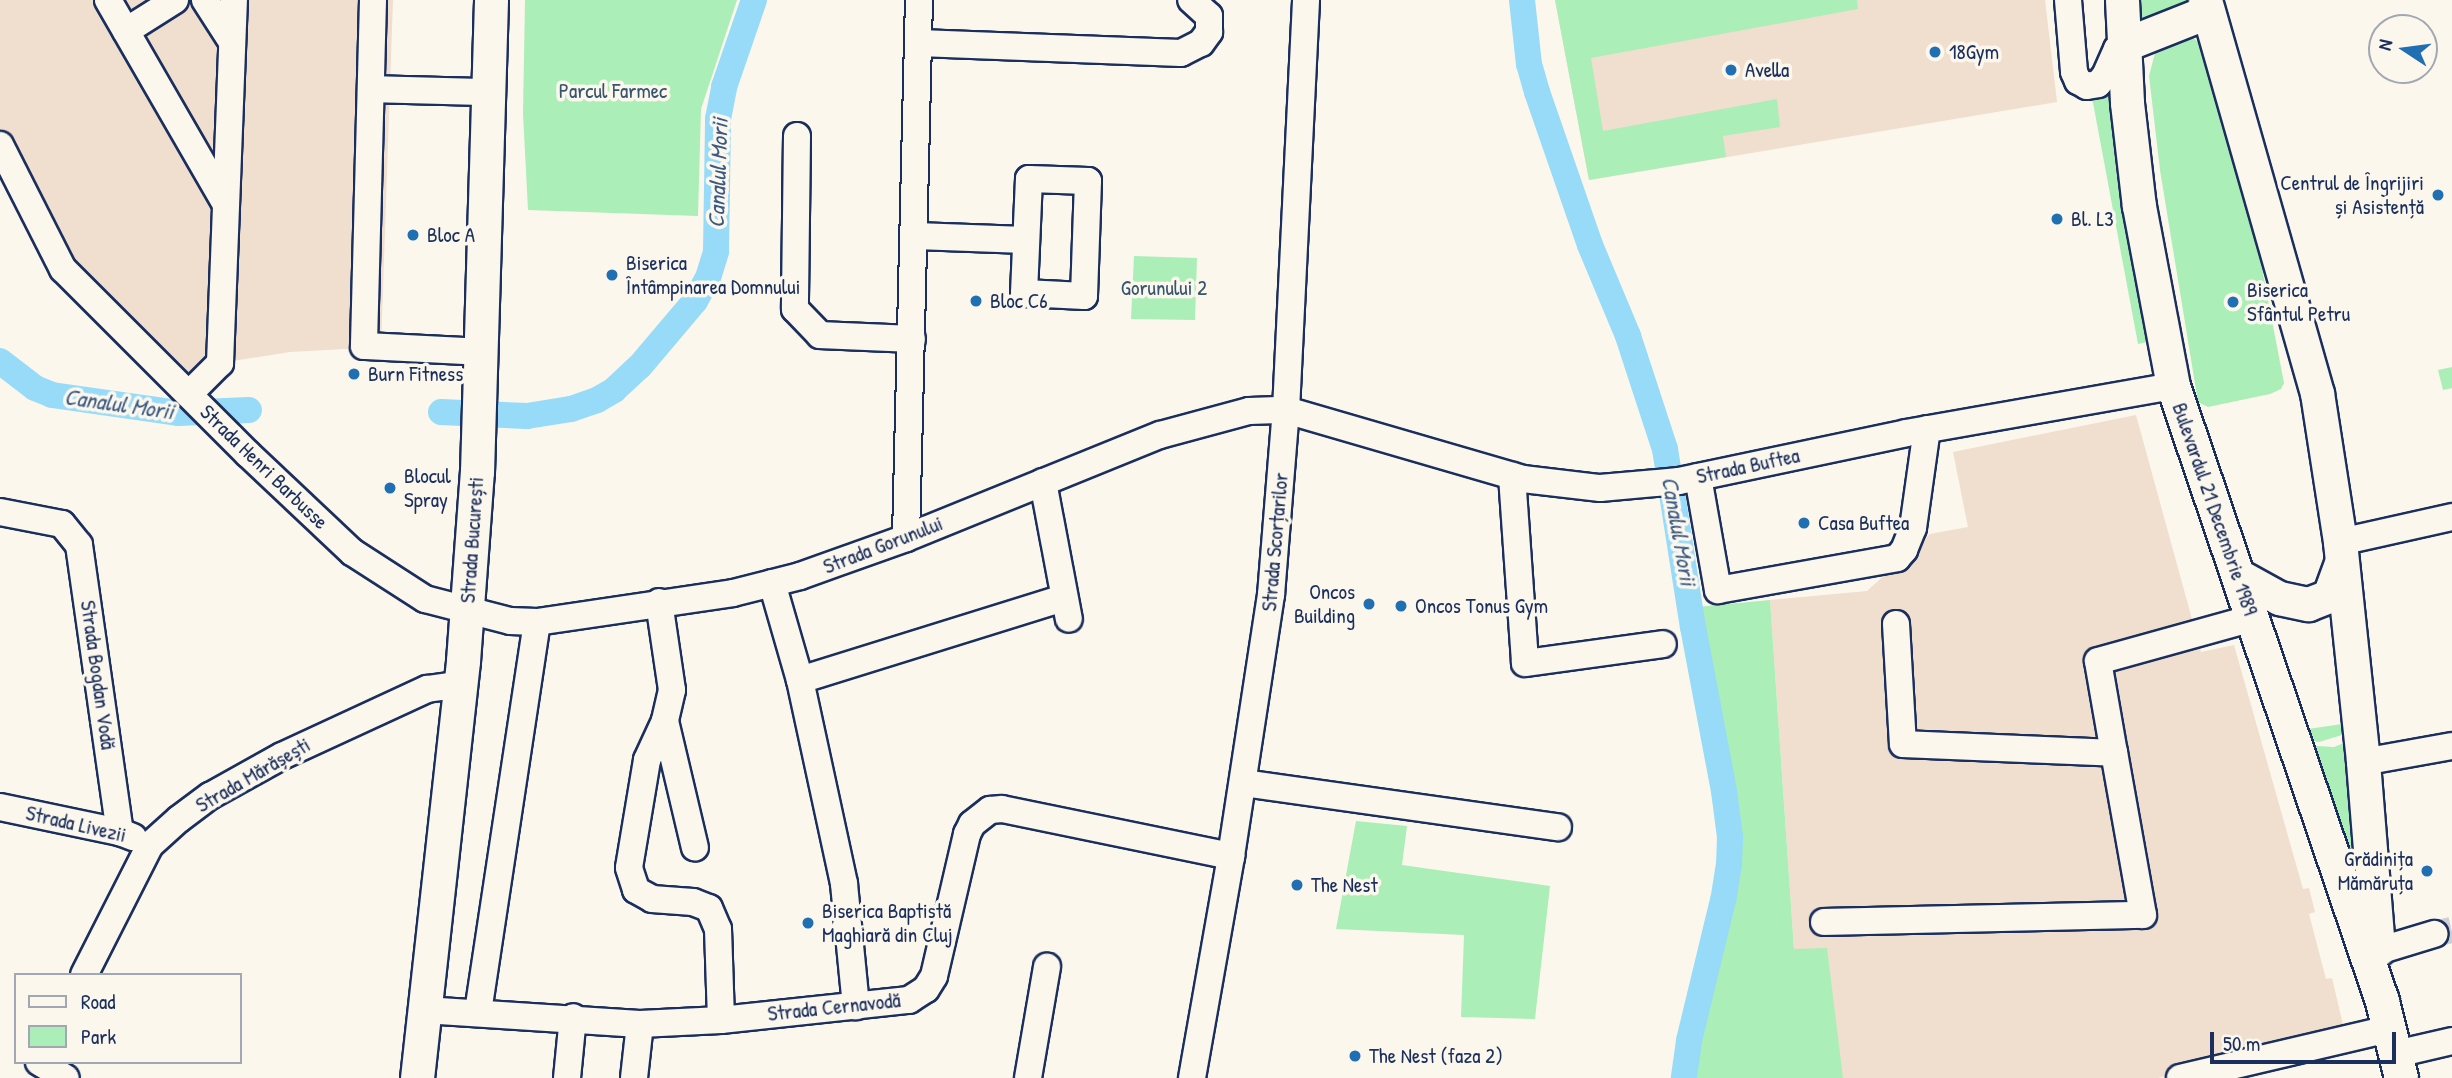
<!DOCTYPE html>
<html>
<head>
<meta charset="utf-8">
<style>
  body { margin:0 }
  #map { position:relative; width:2452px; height:1078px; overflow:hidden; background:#fbf7ec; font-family:"Patrick Hand",sans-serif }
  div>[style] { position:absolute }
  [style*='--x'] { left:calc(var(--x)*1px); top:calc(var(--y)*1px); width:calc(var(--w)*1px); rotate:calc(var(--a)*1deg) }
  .built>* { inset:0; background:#f0decf }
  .green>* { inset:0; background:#aceeb7 }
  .canal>* { height:26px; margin:-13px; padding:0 13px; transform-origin:13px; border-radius:13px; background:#97dbf9 }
  .minor-tunnel>* { height:26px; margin-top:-13px; transform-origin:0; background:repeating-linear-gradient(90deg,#cecfd0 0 26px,transparent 0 39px) }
  .roads { filter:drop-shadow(2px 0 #1b2f5e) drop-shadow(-2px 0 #1b2f5e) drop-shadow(0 2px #1b2f5e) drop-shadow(0 -2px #1b2f5e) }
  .minor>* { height:26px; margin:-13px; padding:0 13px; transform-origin:13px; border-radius:13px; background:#fbf7ec }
  .major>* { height:33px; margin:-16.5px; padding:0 16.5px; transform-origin:16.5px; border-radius:16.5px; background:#fbf7ec }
  .dots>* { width:19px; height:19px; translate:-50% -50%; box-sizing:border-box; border:4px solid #fbf7ec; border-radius:50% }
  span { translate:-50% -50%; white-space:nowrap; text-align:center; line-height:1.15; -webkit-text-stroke:7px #fbf7ec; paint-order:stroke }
  .poi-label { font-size:21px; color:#1b2f5e }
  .left { translate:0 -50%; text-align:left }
  .right { translate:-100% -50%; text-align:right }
  .park-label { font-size:21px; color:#385570 }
  .street-label { font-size:21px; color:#1b2f5e }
  .water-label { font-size:23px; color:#3a5a85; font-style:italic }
  .legend { position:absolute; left:14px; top:973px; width:228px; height:91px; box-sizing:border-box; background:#fbf7ec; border:2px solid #a1a7b3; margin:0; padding:9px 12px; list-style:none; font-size:21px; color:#1b2f5e }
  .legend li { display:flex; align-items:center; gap:14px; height:35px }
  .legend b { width:35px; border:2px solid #a1a7b3 }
  .north { position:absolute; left:2368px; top:14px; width:70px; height:70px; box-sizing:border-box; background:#fbf7ec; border:2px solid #a1a7b3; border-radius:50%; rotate:283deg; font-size:19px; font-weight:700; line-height:28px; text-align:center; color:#1b2f5e }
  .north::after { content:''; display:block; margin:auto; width:24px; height:32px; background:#1f6fb2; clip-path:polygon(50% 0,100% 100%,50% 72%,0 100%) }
  .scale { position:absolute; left:2210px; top:1032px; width:186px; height:32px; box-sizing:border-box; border:4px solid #1b2f5e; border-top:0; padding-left:9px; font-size:21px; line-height:24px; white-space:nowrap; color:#1b2f5e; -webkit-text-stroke:5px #fbf7ec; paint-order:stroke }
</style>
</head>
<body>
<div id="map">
  <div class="built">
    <i style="clip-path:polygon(0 0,393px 0,381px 347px,290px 352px,220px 363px,189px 394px,63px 269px,0 145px)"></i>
    <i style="clip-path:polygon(1555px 0,2045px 0,2057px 102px,1589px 180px)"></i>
    <i style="clip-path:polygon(2136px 415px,2201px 652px,2234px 645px,2303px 889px,2309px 888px,2315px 912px,2309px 914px,2326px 979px,2332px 978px,2344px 1029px,2316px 1040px,2158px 1078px,1842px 1078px,1794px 949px,1770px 600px,1867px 591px,1930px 534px,1968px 527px,1953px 452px)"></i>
  </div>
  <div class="green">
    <i style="clip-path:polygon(525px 0,737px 0,701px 109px,698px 216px,528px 210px,523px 114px)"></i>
    <i style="clip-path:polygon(1555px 0,1857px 0,1858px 9px,1591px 58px,1603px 131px,1777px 99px,1780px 127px,1723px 136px,1726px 157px,1589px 180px)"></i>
    <i style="clip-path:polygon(2132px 0,2188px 0,2190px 7px,2133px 27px)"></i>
    <i style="clip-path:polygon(2179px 37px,2195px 39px,2202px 47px,2250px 206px,2284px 383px,2281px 389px,2270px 394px,2208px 407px,2198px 402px,2160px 170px,2149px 76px,2156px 49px)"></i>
    <i style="clip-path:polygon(2114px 84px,2156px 340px,2138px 344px,2091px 92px)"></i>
    <i style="clip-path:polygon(1134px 256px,1197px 258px,1195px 320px,1131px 319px)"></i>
    <i style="clip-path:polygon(2452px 367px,2452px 388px,2443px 390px,2438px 370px)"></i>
    <i style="clip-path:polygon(1770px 600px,1794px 949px,1827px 948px,1843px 1078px,1694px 1078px,1697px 1041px,1730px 897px,1738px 836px,1697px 607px)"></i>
    <i style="clip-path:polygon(2349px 704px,2352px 726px,2342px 735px,2319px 742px,2307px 740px,2291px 711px,2303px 709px,2308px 729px,2342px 724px,2339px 706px)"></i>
    <i style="clip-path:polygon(2354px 731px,2377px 976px,2300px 745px,2334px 747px,2344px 743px)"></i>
    <i style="clip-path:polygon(1356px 821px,1407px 826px,1402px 865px,1550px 886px,1535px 1019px,1461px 1017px,1464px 935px,1336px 929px)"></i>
  </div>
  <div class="canal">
    <i style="--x:1522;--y:0;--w:64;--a:83.8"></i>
    <i style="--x:1529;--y:64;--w:29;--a:74"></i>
    <i style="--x:1537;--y:92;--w:162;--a:70.9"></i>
    <i style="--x:1590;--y:245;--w:99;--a:67.3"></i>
    <i style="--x:1628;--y:336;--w:119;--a:71.9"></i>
    <i style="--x:1665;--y:449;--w:180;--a:81.1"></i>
    <i style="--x:1693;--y:627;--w:167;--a:79.3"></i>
    <i style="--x:1724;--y:791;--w:46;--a:82.6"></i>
    <i style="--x:1730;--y:837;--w:27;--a:92"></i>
    <i style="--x:1729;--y:864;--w:36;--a:99"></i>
    <i style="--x:1723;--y:900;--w:145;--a:103.6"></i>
    <i style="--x:1689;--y:1041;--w:37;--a:98"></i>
    <i style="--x:0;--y:361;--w:44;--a:37.6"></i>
    <i style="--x:35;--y:388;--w:18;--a:22"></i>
    <i style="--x:52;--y:395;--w:127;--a:8.1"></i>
    <i style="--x:178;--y:413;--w:71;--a:-2.4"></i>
    <i style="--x:441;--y:412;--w:86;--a:2.7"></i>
    <i style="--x:527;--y:416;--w:45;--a:-9"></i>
    <i style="--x:571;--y:409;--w:28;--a:-19"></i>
    <i style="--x:597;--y:400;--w:20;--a:-30"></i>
    <i style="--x:614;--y:390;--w:35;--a:-43"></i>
    <i style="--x:640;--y:366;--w:85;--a:-49.8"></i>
    <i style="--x:695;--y:301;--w:26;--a:-61"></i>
    <i style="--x:708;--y:278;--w:28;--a:-73"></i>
    <i style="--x:716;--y:251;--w:132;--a:-89.1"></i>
    <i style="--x:718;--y:119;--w:33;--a:-79"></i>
    <i style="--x:724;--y:87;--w:92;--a:-71"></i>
  </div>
  <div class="minor-tunnel">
    <i style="--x:2434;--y:934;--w:18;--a:-13"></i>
  </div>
  <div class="roads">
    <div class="minor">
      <i style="--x:108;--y:0;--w:236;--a:60"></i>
      <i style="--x:205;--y:0;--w:50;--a:57.3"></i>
      <i style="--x:373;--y:0;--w:346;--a:91.5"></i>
      <i style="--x:364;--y:346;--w:117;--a:2.9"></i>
      <i style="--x:2068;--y:0;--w:72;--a:85.2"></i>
      <i style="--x:2074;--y:72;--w:10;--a:66"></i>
      <i style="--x:2078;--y:81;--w:10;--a:29"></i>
      <i style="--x:2087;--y:86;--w:11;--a:-10"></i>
      <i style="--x:2098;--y:84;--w:11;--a:-49"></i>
      <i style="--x:2105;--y:76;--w:30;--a:-66"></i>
      <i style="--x:2117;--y:49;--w:10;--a:-29"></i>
      <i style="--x:126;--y:31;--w:58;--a:-32.3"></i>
      <i style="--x:919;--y:43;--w:262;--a:2.2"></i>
      <i style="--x:1181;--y:53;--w:22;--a:-27"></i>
      <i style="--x:1201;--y:43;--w:14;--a:-54"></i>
      <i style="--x:1209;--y:32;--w:16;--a:-90"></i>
      <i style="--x:1209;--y:16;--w:24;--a:-138"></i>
      <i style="--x:371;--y:89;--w:117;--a:1.5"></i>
      <i style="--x:797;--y:136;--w:173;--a:90.7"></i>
      <i style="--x:795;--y:309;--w:36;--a:46"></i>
      <i style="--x:820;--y:335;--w:92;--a:2.5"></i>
      <i style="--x:0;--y:145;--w:139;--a:63.1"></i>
      <i style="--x:63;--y:269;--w:262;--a:45"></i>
      <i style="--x:248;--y:454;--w:143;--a:43.3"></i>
      <i style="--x:352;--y:552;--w:87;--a:32.8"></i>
      <i style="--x:425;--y:599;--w:88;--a:14.5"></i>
      <i style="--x:510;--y:621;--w:27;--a:2"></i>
      <i style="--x:537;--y:622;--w:198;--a:-8.4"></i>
      <i style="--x:733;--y:593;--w:69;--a:-14.2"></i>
      <i style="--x:800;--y:576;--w:113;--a:-19.7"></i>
      <i style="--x:906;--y:538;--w:274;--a:-22.1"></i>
      <i style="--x:1160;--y:435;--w:92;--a:-15.1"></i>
      <i style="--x:1249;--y:411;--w:37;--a:-2"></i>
      <i style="--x:1286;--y:410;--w:247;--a:16.2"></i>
      <i style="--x:1523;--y:479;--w:78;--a:6.7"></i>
      <i style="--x:1600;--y:488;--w:79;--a:-5.1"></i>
      <i style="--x:1679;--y:481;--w:232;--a:-11.9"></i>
      <i style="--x:1906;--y:433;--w:271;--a:-10"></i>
      <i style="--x:1029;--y:179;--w:59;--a:1.9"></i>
      <i style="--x:1088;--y:181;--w:115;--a:92"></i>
      <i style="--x:1084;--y:296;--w:60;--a:-177.1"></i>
      <i style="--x:1024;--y:293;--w:114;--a:-87.5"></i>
      <i style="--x:915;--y:236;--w:111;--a:2.1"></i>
      <i style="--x:189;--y:394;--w:44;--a:-45"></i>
      <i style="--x:220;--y:363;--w:363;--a:-87.8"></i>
      <i style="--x:1512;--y:476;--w:187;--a:86"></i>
      <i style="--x:1525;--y:663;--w:139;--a:-7.8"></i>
      <i style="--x:1698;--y:477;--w:115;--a:80"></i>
      <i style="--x:1718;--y:590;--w:182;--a:-10.1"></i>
      <i style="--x:1897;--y:558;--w:11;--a:-49"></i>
      <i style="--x:1904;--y:550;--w:24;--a:-68"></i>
      <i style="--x:1913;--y:528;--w:100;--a:-82"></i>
      <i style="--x:1043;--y:482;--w:139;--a:79.3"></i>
      <i style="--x:0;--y:512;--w:63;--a:11"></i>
      <i style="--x:62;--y:524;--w:27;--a:51"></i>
      <i style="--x:79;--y:545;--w:290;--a:81.9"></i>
      <i style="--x:906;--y:538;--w:538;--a:-88.62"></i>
      <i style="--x:2340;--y:542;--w:115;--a:-12.6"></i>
      <i style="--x:772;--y:583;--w:101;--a:73.9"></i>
      <i style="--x:800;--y:680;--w:209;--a:77.8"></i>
      <i style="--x:844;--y:884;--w:123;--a:84.4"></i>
      <i style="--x:659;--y:602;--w:89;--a:81.6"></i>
      <i style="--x:672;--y:690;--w:32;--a:103"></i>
      <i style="--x:665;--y:721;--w:43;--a:114.8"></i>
      <i style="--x:647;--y:760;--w:109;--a:99.5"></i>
      <i style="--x:629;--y:868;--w:23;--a:72"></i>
      <i style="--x:636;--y:890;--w:18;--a:29"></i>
      <i style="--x:652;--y:899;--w:41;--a:4.2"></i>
      <i style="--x:693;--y:902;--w:17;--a:21"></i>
      <i style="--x:709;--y:908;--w:23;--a:67"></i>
      <i style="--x:718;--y:929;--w:91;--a:88.1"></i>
      <i style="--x:1896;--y:624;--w:120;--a:86.7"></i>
      <i style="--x:1903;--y:744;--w:211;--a:2.4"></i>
      <i style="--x:2114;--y:753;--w:93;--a:-99.9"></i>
      <i style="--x:2098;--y:661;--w:161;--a:-15.5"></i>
      <i style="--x:800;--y:680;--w:276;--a:-17.3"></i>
      <i style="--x:665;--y:721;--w:130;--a:76.7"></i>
      <i style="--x:2363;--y:762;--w:90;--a:-10.2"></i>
      <i style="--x:1243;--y:783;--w:318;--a:8"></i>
      <i style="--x:0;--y:807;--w:123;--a:11.8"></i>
      <i style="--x:120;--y:832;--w:14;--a:21"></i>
      <i style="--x:1824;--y:922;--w:319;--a:-1.3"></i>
      <i style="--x:2143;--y:915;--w:165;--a:-100.1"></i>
      <i style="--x:2378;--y:951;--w:59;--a:-16.9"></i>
      <i style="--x:84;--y:975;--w:146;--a:-63.1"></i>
      <i style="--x:150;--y:845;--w:39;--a:-42"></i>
      <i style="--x:179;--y:819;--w:39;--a:-37"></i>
      <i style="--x:210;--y:796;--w:82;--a:-29.1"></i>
      <i style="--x:282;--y:756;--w:160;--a:-24.8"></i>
      <i style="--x:427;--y:689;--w:34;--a:-8"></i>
      <i style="--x:424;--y:1010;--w:216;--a:3.7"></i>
      <i style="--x:640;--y:1024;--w:81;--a:-2.8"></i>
      <i style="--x:721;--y:1020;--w:189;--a:-6.1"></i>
      <i style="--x:909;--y:1000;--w:20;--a:-33"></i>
      <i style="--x:926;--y:989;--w:15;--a:-58"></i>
      <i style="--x:934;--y:976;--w:146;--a:-76.9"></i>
      <i style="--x:967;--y:834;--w:11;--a:-63"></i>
      <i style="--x:972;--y:824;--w:23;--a:-38"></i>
      <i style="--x:990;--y:810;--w:12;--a:-5"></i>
      <i style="--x:1002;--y:809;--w:234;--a:11.6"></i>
      <i style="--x:478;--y:1012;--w:394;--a:-81.4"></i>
      <i style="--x:2396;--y:1054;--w:57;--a:-13.1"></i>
      <i style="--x:39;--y:1062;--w:31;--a:31"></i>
      <i style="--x:567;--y:1078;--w:61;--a:-84.4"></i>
      <i style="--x:634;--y:1078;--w:54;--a:-83.7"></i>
      <i style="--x:1028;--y:1078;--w:113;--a:-80.3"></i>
      <i style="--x:1192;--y:1078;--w:225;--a:-80"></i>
      <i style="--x:1231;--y:856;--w:264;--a:-81.3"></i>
      <i style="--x:1271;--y:595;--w:186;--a:-85.4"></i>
      <i style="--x:1286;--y:410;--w:410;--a:-87.2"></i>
      <i style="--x:2180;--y:1078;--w:215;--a:-13.2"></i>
    </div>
    <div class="major">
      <i style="--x:2122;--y:0;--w:103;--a:87.2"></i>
      <i style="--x:2127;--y:103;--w:104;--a:83.4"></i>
      <i style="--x:2139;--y:206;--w:183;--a:79.3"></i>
      <i style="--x:2173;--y:386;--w:650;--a:71.23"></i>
      <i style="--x:2382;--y:1001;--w:79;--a:76.1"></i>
      <i style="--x:2205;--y:0;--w:409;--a:74.1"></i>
      <i style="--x:2317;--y:393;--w:151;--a:81.2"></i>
      <i style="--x:2340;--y:542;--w:221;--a:84"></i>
      <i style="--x:2363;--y:762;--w:188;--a:85.4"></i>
      <i style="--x:2126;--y:44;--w:87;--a:-21.6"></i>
      <i style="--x:2239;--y:576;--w:46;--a:28.8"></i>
      <i style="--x:2279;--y:598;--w:30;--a:12"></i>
      <i style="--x:2308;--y:604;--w:22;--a:-21"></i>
      <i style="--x:2329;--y:596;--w:35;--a:-70"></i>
      <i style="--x:417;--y:1078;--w:420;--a:-83.7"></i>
      <i style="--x:463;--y:661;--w:190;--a:-85.8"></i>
      <i style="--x:477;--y:472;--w:472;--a:-88.3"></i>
    </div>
  </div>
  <div class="dots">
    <i style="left:1935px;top:52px;background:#1f6fb2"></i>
    <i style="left:1731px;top:70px;background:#1f6fb2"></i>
    <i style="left:2438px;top:195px;background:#1f6fb2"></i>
    <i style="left:2057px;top:219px;background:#1f6fb2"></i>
    <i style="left:413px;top:235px;background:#1f6fb2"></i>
    <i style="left:612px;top:275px;background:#1f6fb2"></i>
    <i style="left:976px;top:301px;background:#1f6fb2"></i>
    <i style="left:2233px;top:302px;background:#1f6fb2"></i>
    <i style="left:354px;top:374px;background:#1f6fb2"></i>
    <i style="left:390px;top:488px;background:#1f6fb2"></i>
    <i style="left:1804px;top:523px;background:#1f6fb2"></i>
    <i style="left:1369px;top:604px;background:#1f6fb2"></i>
    <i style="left:1401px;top:606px;background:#1f6fb2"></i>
    <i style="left:2427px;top:871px;background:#1f6fb2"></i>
    <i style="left:1297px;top:885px;background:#1f6fb2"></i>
    <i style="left:808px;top:923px;background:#1f6fb2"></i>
    <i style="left:1355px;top:1056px;background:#1f6fb2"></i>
  </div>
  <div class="poi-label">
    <span class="left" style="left:1949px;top:52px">18Gym</span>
    <span class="left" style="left:1745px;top:70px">Avella</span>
    <span class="right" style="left:2424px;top:195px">Centrul de Îngrijiri<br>și Asistență</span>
    <span class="left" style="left:2071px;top:219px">Bl. L3</span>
    <span class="left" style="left:427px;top:235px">Bloc A</span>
    <span class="left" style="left:626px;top:275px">Biserica<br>Întâmpinarea Domnului</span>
    <span class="left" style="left:2247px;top:302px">Biserica<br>Sfântul Petru</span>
    <span class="left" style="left:990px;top:301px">Bloc C6</span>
    <span class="left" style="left:368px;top:374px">Burn Fitness</span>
    <span class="left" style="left:404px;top:488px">Blocul<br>Spray</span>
    <span class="left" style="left:1818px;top:523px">Casa Buftea</span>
    <span class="right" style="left:1355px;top:604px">Oncos<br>Building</span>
    <span class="left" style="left:1415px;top:606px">Oncos Tonus Gym</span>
    <span class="right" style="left:2413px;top:871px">Grădinița<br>Mămăruța</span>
    <span class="left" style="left:1311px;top:885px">The Nest</span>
    <span class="left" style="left:822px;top:923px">Biserica Baptistă<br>Maghiară din Cluj</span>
    <span class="left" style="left:1369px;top:1056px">The Nest (faza 2)</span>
  </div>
  <div class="park-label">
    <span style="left:613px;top:91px">Parcul Farmec</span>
    <span style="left:1164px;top:288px">Gorunului 2</span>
  </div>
  <div class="street-label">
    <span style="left:1748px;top:466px;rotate:-12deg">Strada Buftea</span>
    <span style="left:264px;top:467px;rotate:44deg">Strada Henri Barbusse</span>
    <span style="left:2215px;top:509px;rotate:71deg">Bulevardul 21 Decembrie 1989</span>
    <span style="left:472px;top:540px;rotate:-86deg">Strada București</span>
    <span style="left:1275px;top:542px;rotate:-85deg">Strada Scorțarilor</span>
    <span style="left:883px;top:545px;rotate:-21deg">Strada Gorunului</span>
    <span style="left:98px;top:675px;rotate:82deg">Strada Bogdan Vodă</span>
    <span style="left:253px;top:775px;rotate:-30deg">Strada Mărășești</span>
    <span style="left:76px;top:824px;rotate:13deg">Strada Livezii</span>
    <span style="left:834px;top:1007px;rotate:-6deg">Strada Cernavodă</span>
  </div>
  <div class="water-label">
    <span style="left:718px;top:173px;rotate:-88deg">Canalul Morii</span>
    <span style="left:119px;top:404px;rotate:8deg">Canalul Morii</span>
    <span style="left:1679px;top:531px;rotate:80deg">Canalul Morii</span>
  </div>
  <ul class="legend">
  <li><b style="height:9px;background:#fbf7ec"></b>Road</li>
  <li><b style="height:19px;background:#aceeb7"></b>Park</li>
  </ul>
  <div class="north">N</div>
  <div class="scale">50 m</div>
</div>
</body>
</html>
